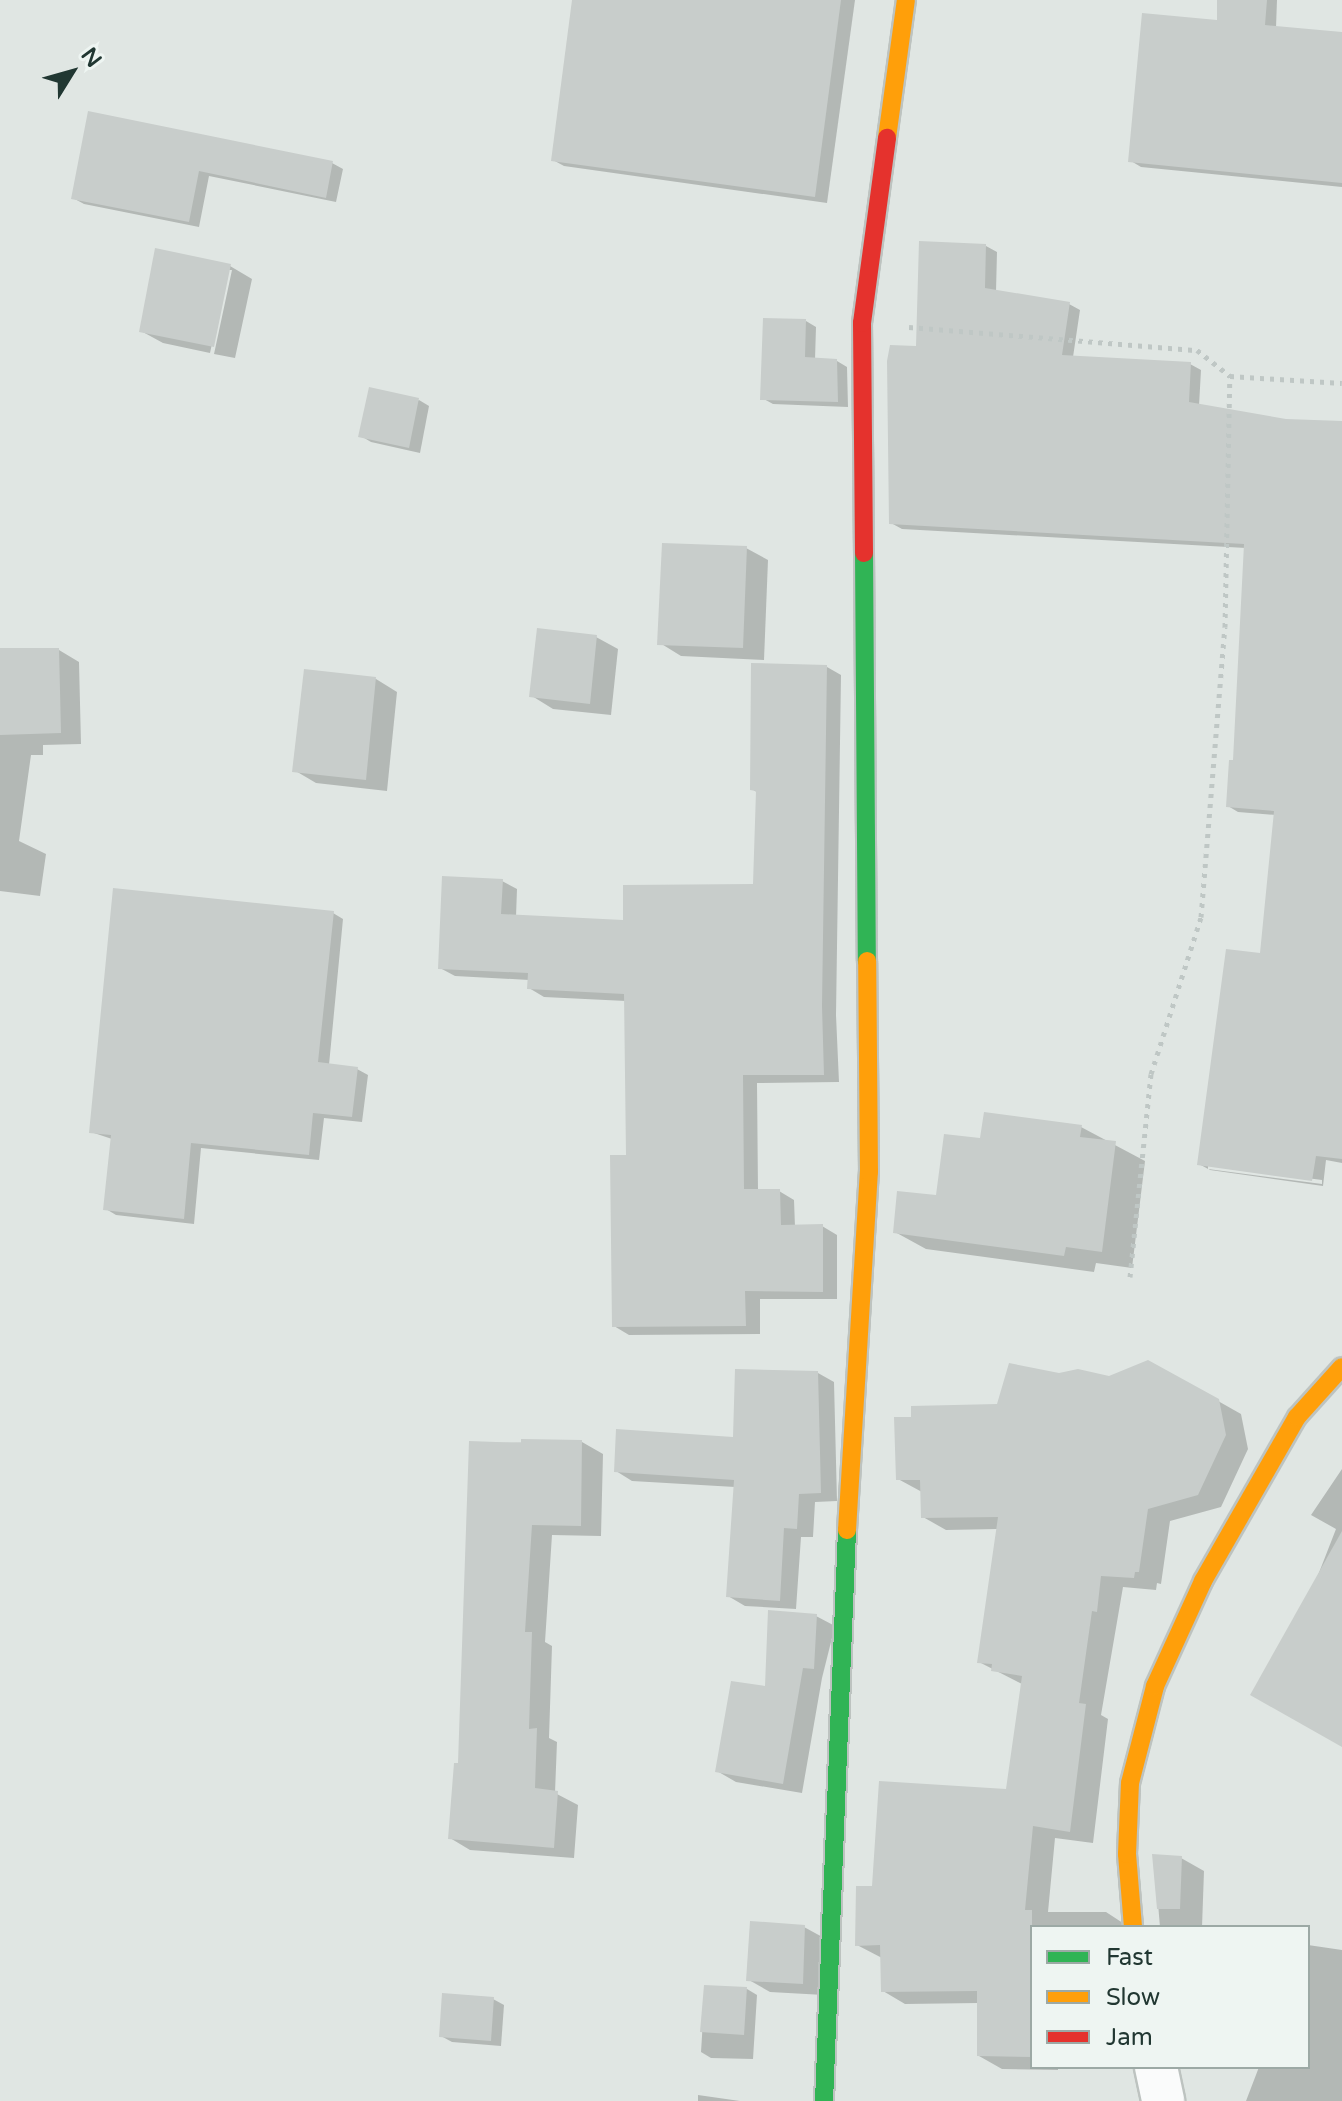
<!DOCTYPE html>
<html>
<head>
<meta charset="utf-8">
<style>
  body { margin:0 }
  #map { position:relative; width:1342px; height:2101px; overflow:hidden; background:#e0e6e3; font-family:"Varela Round",sans-serif }
  div>[style] { position:absolute }
  [style*='--x'] { left:calc(var(--x)*1px); top:calc(var(--y)*1px); width:calc(var(--w)*1px); rotate:calc(var(--a)*1deg) }
  .shadow>* { inset:0; background:#0003 }
  .building>* { inset:0; background:#c8cdcb }
  .path>* { height:5px; margin-top:-2.5px; transform-origin:0; background:repeating-linear-gradient(90deg,#bfc7c5 0 4px,transparent 0 10px) }
  .roads { filter:drop-shadow(2px 0 #bdc3c0) drop-shadow(-2px 0 #bdc3c0) drop-shadow(0 2px #bdc3c0) drop-shadow(0 -2px #bdc3c0) }
  .street>* { height:42px; margin:-21px; padding:0 21px; transform-origin:21px; border-radius:21px; background:#fafbfb }
  .fast>* { height:18px; margin:-9px; padding:0 9px; transform-origin:9px; border-radius:9px; background:#30b455 }
  .slow>* { height:18px; margin:-9px; padding:0 9px; transform-origin:9px; border-radius:9px; background:#ff9f0a }
  .jam>* { height:18px; margin:-9px; padding:0 9px; transform-origin:9px; border-radius:9px; background:#e5322d }
  span { translate:-50% -50%; white-space:nowrap; text-align:center; line-height:1.15; -webkit-text-stroke:6px #eef5f2; paint-order:stroke }
  .legend { position:absolute; left:1030px; top:1925px; width:280px; height:144px; box-sizing:border-box; background:#eef5f2; border:2px solid #9ca9a5; margin:0; padding:10px 14px; list-style:none; font-size:24px; color:#213732 }
  .legend li { display:flex; align-items:center; gap:16px; height:40px }
  .legend b { width:40px; border:2px solid #9ca9a5 }
  .north { position:absolute; left:32px; top:32px; width:80px; height:80px; -webkit-text-stroke:6px #eef5f2; paint-order:stroke; rotate:53deg; font-size:22px; font-weight:700; line-height:32px; text-align:center; color:#213732 }
  .north::after { content:''; display:block; margin:auto; width:28px; height:36px; background:#213732; clip-path:polygon(50% 0,100% 100%,50% 72%,0 100%) }
</style>
</head>
<body>
<div id="map">
  <div class="shadow">
    <i style="clip-path:polygon(574px 0,855px 0,827px 203px,564px 166px,553px 160px)"></i>
    <i style="clip-path:polygon(1219px 0,1277px 0,1276px 28px,1342px 34px,1342px 187px,1141px 167px,1131px 161px,1219px 22px)"></i>
    <i style="clip-path:polygon(89px 113px,332px 163px,343px 169px,336px 202px,209px 176px,199px 227px,84px 204px,73px 198px)"></i>
    <i style="clip-path:polygon(evenodd,986px 246px,997px 252px,996px 292px,1069px 304px,1080px 310px,1073px 357px,1190px 364px,1201px 370px,1199px 406px,1286px 421px,1342px 423px,1342px 1163px,1326px 1160px,1323px 1186px,1210px 1170px,1199px 1164px,1262px 955px,1276px 815px,1238px 812px,1228px 806px,1235px 762px,1246px 548px,902px 529px,891px 523px,918px 349px,986px 246px,1208px 1165px,1322px 1180px,1322px 1184px,1208px 1169px,1208px 1165px)"></i>
    <i style="clip-path:polygon(230px 266px,252px 279px,235px 358px,214px 354px,232px 270px,228px 270px,210px 353px,163px 343px,141px 331px)"></i>
    <i style="clip-path:polygon(806px 321px,816px 327px,815px 360px,837px 361px,847px 367px,848px 407px,773px 404px,762px 398px)"></i>
    <i style="clip-path:polygon(419px 400px,429px 406px,420px 453px,371px 442px,361px 436px)"></i>
    <i style="clip-path:polygon(746px 548px,768px 560px,764px 660px,681px 656px,660px 643px)"></i>
    <i style="clip-path:polygon(596px 637px,618px 649px,611px 715px,553px 709px,532px 696px)"></i>
    <i style="clip-path:polygon(59px 650px,79px 662px,81px 744px,43px 745px,43px 755px,31px 755px,19px 841px,46px 854px,40px 896px,0 891px,0 652px)"></i>
    <i style="clip-path:polygon(827px 667px,841px 675px,836px 1015px,839px 1082px,757px 1083px,758px 1191px,779px 1191px,794px 1200px,795px 1227px,822px 1226px,837px 1235px,837px 1299px,760px 1299px,760px 1334px,629px 1335px,614px 1326px,628px 1157px,626px 1001px,544px 997px,529px 988px,529px 980px,455px 976px,440px 968px,502px 881px,517px 889px,516px 917px,625px 922px,755px 886px,758px 793px,752px 789px)"></i>
    <i style="clip-path:polygon(306px 671px,376px 679px,397px 692px,387px 791px,316px 783px,294px 770px)"></i>
    <i style="clip-path:polygon(333px 913px,343px 919px,329px 1065px,357px 1069px,368px 1075px,362px 1122px,324px 1118px,319px 1160px,201px 1148px,194px 1224px,116px 1215px,106px 1209px,112px 1139px,91px 1132px)"></i>
    <i style="clip-path:polygon(1081px 1127px,1145px 1161px,1132px 1268px,1096px 1263px,1094px 1272px,926px 1249px,895px 1232px,938px 1197px,982px 1140px)"></i>
    <i style="clip-path:polygon(818px 1373px,834px 1382px,837px 1501px,815px 1502px,813px 1537px,801px 1537px,796px 1609px,745px 1606px,728px 1596px,735px 1487px,632px 1481px,616px 1471px,735px 1439px)"></i>
    <i style="clip-path:polygon(1218px 1401px,1241px 1414px,1248px 1449px,1221px 1507px,1170px 1521px,1161px 1584px,1157px 1583px,1156px 1590px,1123px 1587px,1101px 1715px,1108px 1719px,1093px 1843px,1055px 1838px,1048px 1912px,1106px 1912px,1129px 1927px,1032px 1927px,1032px 2067px,1058px 2067px,1058px 2070px,1002px 2069px,979px 2056px,979px 2003px,905px 2004px,883px 1991px,882px 1958px,857px 1945px,874px 1888px,1007px 1791px,1022px 1684px,979px 1662px,998px 1529px,946px 1530px,923px 1517px,922px 1492px,898px 1479px)"></i>
    <i style="clip-path:polygon(582px 1442px,603px 1454px,601px 1536px,552px 1535px,545px 1642px,552px 1646px,549px 1738px,557px 1742px,555px 1793px,578px 1805px,574px 1858px,470px 1850px,450px 1838px,460px 1766px,471px 1443px)"></i>
    <i style="clip-path:polygon(1342px 1469px,1342px 1745px,1315px 1583px,1336px 1529px,1311px 1515px)"></i>
    <i style="clip-path:polygon(816px 1616px,835px 1626px,822px 1678px,802px 1793px,736px 1782px,717px 1771px)"></i>
    <i style="clip-path:polygon(1154px 1856px,1181px 1858px,1204px 1871px,1202px 1927px,1160px 1927px)"></i>
    <i style="clip-path:polygon(804px 1927px,826px 1939px,824px 1995px,770px 1992px,749px 1980px)"></i>
    <i style="clip-path:polygon(1308px 1945px,1342px 1950px,1342px 2101px,1246px 2101px,1259px 2067px,1308px 2067px)"></i>
    <i style="clip-path:polygon(705px 1987px,747px 1989px,757px 1995px,753px 2059px,711px 2058px,701px 2052px)"></i>
    <i style="clip-path:polygon(493px 1999px,504px 2005px,501px 2046px,452px 2042px,441px 2036px)"></i>
    <i style="clip-path:polygon(698px 2095px,740px 2101px,698px 2101px)"></i>
  </div>
  <div class="building">
    <i style="clip-path:polygon(572px 0,841px 0,815px 197px,551px 161px)"></i>
    <i style="clip-path:polygon(1217px 0,1267px 0,1265px 25px,1342px 32px,1342px 183px,1128px 162px,1142px 13px,1217px 20px)"></i>
    <i style="clip-path:polygon(88px 111px,333px 161px,326px 198px,199px 171px,189px 222px,71px 199px)"></i>
    <i style="clip-path:polygon(919px 241px,986px 244px,985px 288px,1070px 302px,1062px 355px,1191px 362px,1189px 402px,1286px 419px,1342px 421px,1342px 1159px,1316px 1156px,1312px 1181px,1197px 1165px,1226px 949px,1260px 953px,1274px 811px,1226px 807px,1229px 760px,1233px 760px,1244px 544px,889px 524px,887px 361px,890px 345px,916px 346px)"></i>
    <i style="clip-path:polygon(155px 248px,231px 264px,214px 347px,139px 332px)"></i>
    <i style="clip-path:polygon(763px 318px,806px 319px,805px 357px,837px 359px,838px 402px,760px 400px)"></i>
    <i style="clip-path:polygon(369px 387px,419px 398px,409px 448px,358px 437px)"></i>
    <i style="clip-path:polygon(662px 543px,747px 546px,743px 648px,657px 645px)"></i>
    <i style="clip-path:polygon(537px 628px,597px 635px,590px 704px,529px 697px)"></i>
    <i style="clip-path:polygon(0 648px,59px 648px,61px 733px,0 735px)"></i>
    <i style="clip-path:polygon(751px 663px,827px 665px,822px 1006px,824px 1075px,743px 1075px,744px 1189px,780px 1189px,781px 1225px,823px 1224px,823px 1292px,745px 1291px,746px 1326px,612px 1327px,610px 1155px,626px 1155px,624px 994px,527px 989px,528px 973px,438px 969px,442px 876px,503px 879px,501px 914px,623px 920px,623px 885px,753px 884px,756px 791px,750px 790px)"></i>
    <i style="clip-path:polygon(304px 669px,376px 677px,366px 780px,292px 772px)"></i>
    <i style="clip-path:polygon(113px 888px,334px 911px,318px 1062px,358px 1067px,352px 1117px,313px 1113px,309px 1155px,191px 1143px,184px 1219px,103px 1210px,111px 1135px,89px 1133px)"></i>
    <i style="clip-path:polygon(984px 1112px,1082px 1125px,1080px 1137px,1116px 1141px,1102px 1252px,1066px 1247px,1064px 1256px,893px 1233px,897px 1191px,936px 1195px,944px 1134px,980px 1138px)"></i>
    <i style="clip-path:polygon(1148px 1360px,1219px 1399px,1226px 1435px,1198px 1495px,1148px 1509px,1139px 1572px,1135px 1572px,1134px 1578px,1101px 1576px,1097px 1612px,1092px 1611px,1079px 1703px,1086px 1704px,1070px 1832px,1033px 1826px,1025px 1910px,1032px 1910px,1032px 2057px,977px 2056px,977px 1991px,881px 1992px,880px 1945px,855px 1946px,856px 1886px,872px 1886px,879px 1781px,1006px 1789px,1022px 1676px,991px 1671px,992px 1664px,977px 1663px,998px 1517px,921px 1518px,920px 1480px,896px 1480px,894px 1417px,911px 1417px,911px 1406px,997px 1404px,1009px 1363px,1059px 1373px,1078px 1369px,1109px 1376px)"></i>
    <i style="clip-path:polygon(735px 1369px,818px 1371px,821px 1493px,799px 1494px,797px 1529px,784px 1528px,780px 1601px,726px 1597px,734px 1480px,614px 1472px,616px 1429px,733px 1437px)"></i>
    <i style="clip-path:polygon(521px 1439px,582px 1440px,581px 1526px,532px 1525px,525px 1632px,532px 1632px,529px 1729px,537px 1728px,535px 1788px,558px 1791px,554px 1848px,448px 1839px,454px 1763px,458px 1763px,469px 1441px,521px 1443px)"></i>
    <i style="clip-path:polygon(1342px 1531px,1342px 1747px,1250px 1695px)"></i>
    <i style="clip-path:polygon(768px 1610px,817px 1614px,814px 1669px,803px 1668px,783px 1784px,715px 1772px,731px 1681px,765px 1686px)"></i>
    <i style="clip-path:polygon(1152px 1854px,1182px 1856px,1180px 1909px,1157px 1909px)"></i>
    <i style="clip-path:polygon(750px 1921px,805px 1925px,803px 1984px,746px 1981px)"></i>
    <i style="clip-path:polygon(704px 1985px,747px 1987px,744px 2035px,700px 2032px)"></i>
    <i style="clip-path:polygon(442px 1993px,494px 1997px,491px 2041px,439px 2037px)"></i>
  </div>
  <div class="path">
    <i style="--x:909;--y:327;--w:289;--a:4.6"></i>
    <i style="--x:1197;--y:350;--w:42;--a:38.2"></i>
    <i style="--x:1230;--y:376;--w:112;--a:3.6"></i>
    <i style="--x:1130;--y:1277;--w:204;--a:-84.1"></i>
    <i style="--x:1151;--y:1074;--w:165;--a:-72.3"></i>
    <i style="--x:1201;--y:917;--w:291;--a:-85.3"></i>
    <i style="--x:1225;--y:627;--w:251;--a:-88.9"></i>
  </div>
  <div class="roads">
    <div class="street">
      <i style="--x:1156;--y:2067;--w:35;--a:78"></i>
    </div>
    <div class="fast">
      <i style="--x:864;--y:553;--w:408;--a:89.6"></i>
      <i style="--x:824;--y:2101;--w:571;--a:-87.69"></i>
    </div>
    <div class="slow">
      <i style="--x:887;--y:138;--w:139;--a:-82.2"></i>
      <i style="--x:847;--y:1530;--w:359;--a:-86.5"></i>
      <i style="--x:869;--y:1172;--w:211;--a:-90.5"></i>
      <i style="--x:1133;--y:1927;--w:73;--a:-94.7"></i>
      <i style="--x:1127;--y:1854;--w:71;--a:-87.6"></i>
      <i style="--x:1130;--y:1783;--w:100;--a:-75.5"></i>
      <i style="--x:1155;--y:1686;--w:115;--a:-65.4"></i>
      <i style="--x:1203;--y:1581;--w:189;--a:-60.2"></i>
      <i style="--x:1297;--y:1417;--w:67;--a:-48"></i>
    </div>
    <div class="jam">
      <i style="--x:864;--y:553;--w:230;--a:-90.5"></i>
      <i style="--x:862;--y:323;--w:187;--a:-82.3"></i>
    </div>
  </div>
  <ul class="legend">
  <li><b style="height:10px;background:#30b455"></b>Fast</li>
  <li><b style="height:10px;background:#ff9f0a"></b>Slow</li>
  <li><b style="height:10px;background:#e5322d"></b>Jam</li>
  </ul>
  <div class="north">N</div>
</div>
</body>
</html>
